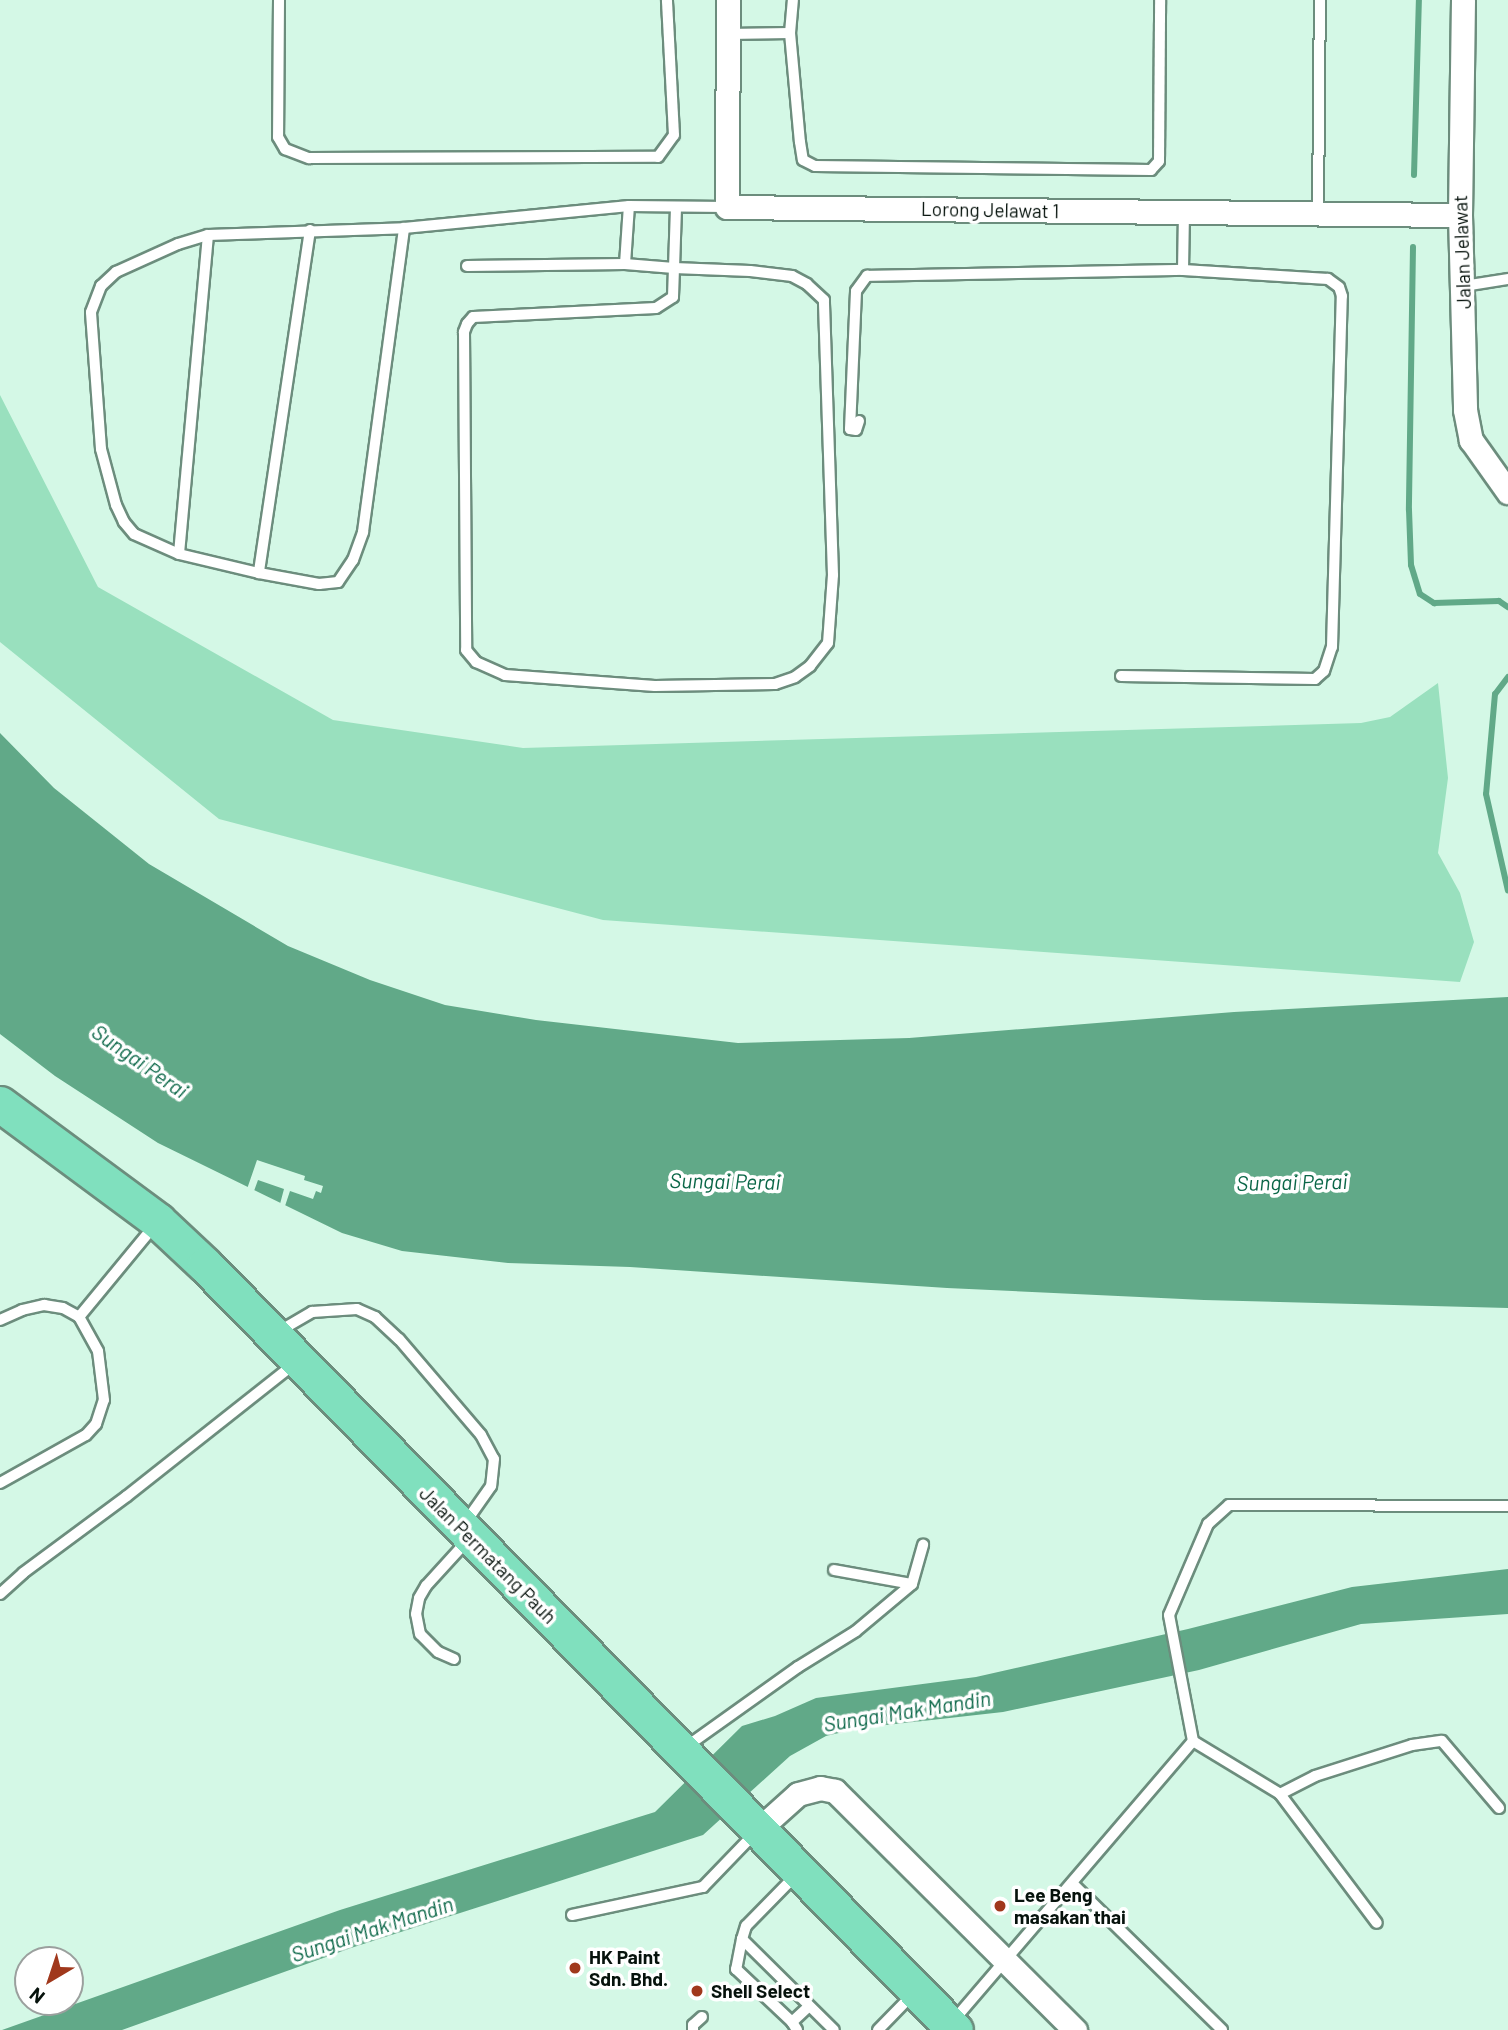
<!DOCTYPE html>
<html>
<head>
<meta charset="utf-8">
<style>
  body { margin:0 }
  #map { position:relative; width:1508px; height:2030px; overflow:hidden; background:#d4f8e6; font-family:Barlow,sans-serif }
  div>[style] { position:absolute }
  [style*='--x'] { left:calc(var(--x)*1px); top:calc(var(--y)*1px); width:calc(var(--w)*1px); rotate:calc(var(--a)*1deg) }
  .green>* { inset:0; background:#99e0be }
  .water>* { inset:0; background:#61a988 }
  .pier>* { inset:0; background:#d4f8e6 }
  .stream>* { height:6px; margin:-3px; padding:0 3px; transform-origin:3px; border-radius:3px; background:#61a988 }
  .roads { filter:drop-shadow(2px 0 #6c8d7d) drop-shadow(-2px 0 #6c8d7d) drop-shadow(0 2px #6c8d7d) drop-shadow(0 -2px #6c8d7d) }
  .service>* { height:10px; margin:-5px; padding:0 5px; transform-origin:5px; border-radius:5px; background:#fff }
  .minor>* { height:23px; margin:-11.5px; padding:0 11.5px; transform-origin:11.5px; border-radius:11.5px; background:#fff }
  .primary>* { height:35px; margin:-17.5px; padding:0 17.5px; transform-origin:17.5px; border-radius:17.5px; background:#80e0be }
  .dots>* { width:19px; height:19px; translate:-50% -50%; box-sizing:border-box; border:4px solid #fff; border-radius:50% }
  span { translate:-50% -50%; white-space:nowrap; text-align:center; line-height:1.15; -webkit-text-stroke:7px #fff; paint-order:stroke }
  .street-label { font-size:19px; color:#06120c }
  .poi-label { font-size:19px; color:#06120c; font-weight:700 }
  .left { translate:0 -50%; text-align:left }
  .water-label { font-size:21px; color:#0b6748; font-style:italic }
  .north { position:absolute; left:14px; top:1946px; width:70px; height:70px; box-sizing:border-box; background:#fff; border:2px solid #9ba09e; border-radius:50%; rotate:219deg; font-size:19px; font-weight:700; line-height:28px; text-align:center; color:#06120c }
  .north::after { content:''; display:block; margin:auto; width:24px; height:32px; background:#a0381c; clip-path:polygon(50% 0,100% 100%,50% 72%,0 100%) }
</style>
</head>
<body>
<div id="map">
  <div class="green">
    <i style="clip-path:polygon(0 395px,98px 587px,333px 720px,523px 748px,1361px 723px,1390px 717px,1438px 683px,1448px 778px,1438px 853px,1460px 893px,1474px 942px,1460px 982px,603px 920px,219px 819px,0 642px)"></i>
  </div>
  <div class="water">
    <i style="clip-path:polygon(0 733px,54px 788px,149px 864px,288px 946px,370px 980px,445px 1005px,536px 1020px,738px 1043px,909px 1038px,1234px 1012px,1508px 997px,1508px 1308px,1204px 1300px,947px 1288px,630px 1267px,508px 1263px,402px 1251px,342px 1233px,158px 1143px,55px 1076px,0 1034px)"></i>
    <i style="clip-path:polygon(1508px 1569px,1508px 1614px,1361px 1624px,1199px 1670px,1003px 1712px,860px 1728px,826px 1736px,790px 1756px,703px 1835px,354px 1947px,122px 2030px,2px 2030px,340px 1910px,655px 1812px,742px 1726px,775px 1716px,816px 1698px,976px 1677px,1188px 1629px,1352px 1587px)"></i>
  </div>
  <div class="pier">
    <i style="clip-path:polygon(257px 1160px,305px 1176px,304px 1180px,323px 1186px,321px 1193px,316px 1191px,313px 1199px,290px 1191px,285px 1206px,280px 1204px,284px 1189px,258px 1180px,254px 1191px,247px 1189px)"></i>
  </div>
  <div class="stream">
    <i style="--x:1414;--y:175;--w:175;--a:-88.4"></i>
    <i style="--x:1413;--y:247;--w:263;--a:90.9"></i>
    <i style="--x:1409;--y:510;--w:55;--a:87.9"></i>
    <i style="--x:1411;--y:565;--w:30;--a:73"></i>
    <i style="--x:1420;--y:594;--w:17;--a:33"></i>
    <i style="--x:1434;--y:603;--w:65;--a:-1.8"></i>
    <i style="--x:1499;--y:601;--w:11;--a:34"></i>
    <i style="--x:1508;--y:677;--w:21;--a:127"></i>
    <i style="--x:1495;--y:694;--w:100;--a:95.1"></i>
    <i style="--x:1486;--y:794;--w:99;--a:77.2"></i>
  </div>
  <div class="roads">
    <div class="service">
      <i style="--x:279;--y:0;--w:137;--a:90.4"></i>
      <i style="--x:278;--y:137;--w:14;--a:60"></i>
      <i style="--x:285;--y:149;--w:26;--a:21"></i>
      <i style="--x:309;--y:158;--w:349;--a:-0.2"></i>
      <i style="--x:658;--y:157;--w:27;--a:-54"></i>
      <i style="--x:674;--y:135;--w:135;--a:-93"></i>
      <i style="--x:790;--y:33;--w:109;--a:84.8"></i>
      <i style="--x:800;--y:142;--w:18;--a:81"></i>
      <i style="--x:803;--y:160;--w:13;--a:27"></i>
      <i style="--x:815;--y:166;--w:336;--a:0.7"></i>
      <i style="--x:1151;--y:170;--w:12;--a:-48"></i>
      <i style="--x:1159;--y:161;--w:161;--a:-89.6"></i>
      <i style="--x:728;--y:34;--w:62;--a:-0.9"></i>
      <i style="--x:790;--y:33;--w:33;--a:-85"></i>
      <i style="--x:1318;--y:214;--w:214;--a:-89.5"></i>
      <i style="--x:310;--y:230;--w:347;--a:98.5"></i>
      <i style="--x:259;--y:573;--w:61;--a:10.4"></i>
      <i style="--x:319;--y:584;--w:19;--a:-6"></i>
      <i style="--x:338;--y:582;--w:27;--a:-56"></i>
      <i style="--x:353;--y:560;--w:30;--a:-70"></i>
      <i style="--x:363;--y:532;--w:307;--a:-82.3"></i>
      <i style="--x:208;--y:235;--w:320;--a:95.2"></i>
      <i style="--x:179;--y:554;--w:82;--a:13.4"></i>
      <i style="--x:625;--y:264;--w:58;--a:-86.1"></i>
      <i style="--x:467;--y:266;--w:158;--a:-0.7"></i>
      <i style="--x:625;--y:264;--w:49;--a:4.7"></i>
      <i style="--x:674;--y:268;--w:29;--a:92"></i>
      <i style="--x:673;--y:297;--w:20;--a:147"></i>
      <i style="--x:656;--y:308;--w:183;--a:177.2"></i>
      <i style="--x:473;--y:317;--w:9;--a:131"></i>
      <i style="--x:467;--y:324;--w:9;--a:111"></i>
      <i style="--x:464;--y:332;--w:318;--a:89.6"></i>
      <i style="--x:466;--y:650;--w:16;--a:50"></i>
      <i style="--x:476;--y:662;--w:32;--a:24"></i>
      <i style="--x:505;--y:675;--w:150;--a:4.2"></i>
      <i style="--x:655;--y:686;--w:120;--a:-1"></i>
      <i style="--x:775;--y:684;--w:21;--a:-19"></i>
      <i style="--x:795;--y:677;--w:19;--a:-36"></i>
      <i style="--x:810;--y:666;--w:29;--a:-52"></i>
      <i style="--x:828;--y:643;--w:68;--a:-85.8"></i>
      <i style="--x:833;--y:575;--w:275;--a:-91.9"></i>
      <i style="--x:824;--y:300;--w:23;--a:-137"></i>
      <i style="--x:807;--y:284;--w:17;--a:-152"></i>
      <i style="--x:792;--y:276;--w:42;--a:-173.2"></i>
      <i style="--x:750;--y:271;--w:76;--a:-177.7"></i>
      <i style="--x:674;--y:268;--w:61;--a:-88.1"></i>
      <i style="--x:1464;--y:286;--w:45;--a:-9"></i>
      <i style="--x:859;--y:421;--w:9;--a:108"></i>
      <i style="--x:856;--y:430;--w:6;--a:-171"></i>
      <i style="--x:850;--y:429;--w:138;--a:-87.5"></i>
      <i style="--x:856;--y:291;--w:19;--a:-54"></i>
      <i style="--x:867;--y:276;--w:316;--a:-1.1"></i>
      <i style="--x:179;--y:554;--w:49;--a:-156"></i>
      <i style="--x:134;--y:534;--w:16;--a:-130"></i>
      <i style="--x:124;--y:522;--w:19;--a:-115"></i>
      <i style="--x:116;--y:505;--w:58;--a:-105"></i>
      <i style="--x:101;--y:449;--w:137;--a:-94.2"></i>
      <i style="--x:91;--y:312;--w:28;--a:-69"></i>
      <i style="--x:101;--y:286;--w:21;--a:-43"></i>
      <i style="--x:116;--y:272;--w:68;--a:-24.3"></i>
      <i style="--x:178;--y:244;--w:31;--a:-17"></i>
      <i style="--x:208;--y:235;--w:196;--a:-2"></i>
      <i style="--x:404;--y:228;--w:226;--a:-5.6"></i>
      <i style="--x:629;--y:206;--w:98;--a:0.6"></i>
      <i style="--x:1121;--y:676;--w:194;--a:0.9"></i>
      <i style="--x:1315;--y:679;--w:12;--a:-42"></i>
      <i style="--x:1324;--y:671;--w:25;--a:-72"></i>
      <i style="--x:1332;--y:647;--w:351;--a:-88.4"></i>
      <i style="--x:1342;--y:296;--w:9;--a:-108"></i>
      <i style="--x:1339;--y:287;--w:14;--a:-144"></i>
      <i style="--x:1328;--y:279;--w:145;--a:-176.4"></i>
      <i style="--x:1183;--y:270;--w:58;--a:-89"></i>
      <i style="--x:0;--y:1320;--w:24;--a:-24"></i>
      <i style="--x:22;--y:1310;--w:23;--a:-13"></i>
      <i style="--x:44;--y:1305;--w:19;--a:9"></i>
      <i style="--x:63;--y:1308;--w:18;--a:29"></i>
      <i style="--x:276;--y:1333;--w:42;--a:-30.3"></i>
      <i style="--x:312;--y:1312;--w:45;--a:-3.8"></i>
      <i style="--x:357;--y:1309;--w:20;--a:24"></i>
      <i style="--x:375;--y:1317;--w:33;--a:43"></i>
      <i style="--x:399;--y:1339;--w:126;--a:49.5"></i>
      <i style="--x:481;--y:1435;--w:27;--a:62"></i>
      <i style="--x:494;--y:1459;--w:27;--a:96"></i>
      <i style="--x:491;--y:1486;--w:45;--a:125.1"></i>
      <i style="--x:0;--y:1483;--w:98;--a:-29.2"></i>
      <i style="--x:86;--y:1435;--w:15;--a:-48"></i>
      <i style="--x:96;--y:1424;--w:25;--a:-72"></i>
      <i style="--x:104;--y:1400;--w:49;--a:-97"></i>
      <i style="--x:98;--y:1351;--w:39;--a:-119"></i>
      <i style="--x:79;--y:1317;--w:118;--a:-50.5"></i>
      <i style="--x:834;--y:1570;--w:79;--a:10.2"></i>
      <i style="--x:0;--y:1594;--w:31;--a:-42"></i>
      <i style="--x:23;--y:1573;--w:129;--a:-36.5"></i>
      <i style="--x:127;--y:1496;--w:213;--a:-38.3"></i>
      <i style="--x:454;--y:1659;--w:17;--a:-156"></i>
      <i style="--x:438;--y:1652;--w:25;--a:-135"></i>
      <i style="--x:420;--y:1634;--w:20;--a:-101"></i>
      <i style="--x:416;--y:1614;--w:16;--a:-79"></i>
      <i style="--x:419;--y:1598;--w:14;--a:-60"></i>
      <i style="--x:426;--y:1586;--w:62;--a:-47.6"></i>
      <i style="--x:1193;--y:1741;--w:102;--a:31.3"></i>
      <i style="--x:1280;--y:1794;--w:161;--a:53.1"></i>
      <i style="--x:683;--y:1749;--w:141;--a:-35.5"></i>
      <i style="--x:798;--y:1667;--w:68;--a:-31.8"></i>
      <i style="--x:856;--y:1631;--w:73;--a:-40"></i>
      <i style="--x:912;--y:1584;--w:41;--a:-74.2"></i>
      <i style="--x:1280;--y:1794;--w:39;--a:-27"></i>
      <i style="--x:1315;--y:1776;--w:102;--a:-17.7"></i>
      <i style="--x:1412;--y:1745;--w:30;--a:-8"></i>
      <i style="--x:1442;--y:1741;--w:88;--a:49.6"></i>
      <i style="--x:796;--y:1875;--w:71;--a:134.4"></i>
      <i style="--x:746;--y:1926;--w:14;--a:107"></i>
      <i style="--x:742;--y:1939;--w:129;--a:44.7"></i>
      <i style="--x:1072;--y:1883;--w:210;--a:44.4"></i>
      <i style="--x:572;--y:1915;--w:134;--a:-12.1"></i>
      <i style="--x:703;--y:1887;--w:75;--a:-46.1"></i>
      <i style="--x:742;--y:1939;--w:31;--a:101"></i>
      <i style="--x:736;--y:1969;--w:77;--a:43.4"></i>
      <i style="--x:954;--y:2020;--w:367;--a:-49.4"></i>
      <i style="--x:1193;--y:1741;--w:128;--a:-100.8"></i>
      <i style="--x:1169;--y:1615;--w:99;--a:-66.8"></i>
      <i style="--x:1208;--y:1524;--w:28;--a:-42"></i>
      <i style="--x:1229;--y:1505;--w:279;--a:0.2"></i>
      <i style="--x:693;--y:2030;--w:5;--a:-90"></i>
      <i style="--x:693;--y:2025;--w:12;--a:-42"></i>
      <i style="--x:797;--y:2030;--w:9;--a:-122"></i>
      <i style="--x:792;--y:2022;--w:23;--a:-43"></i>
      <i style="--x:878;--y:2030;--w:49;--a:-45.8"></i>
    </div>
    <div class="minor">
      <i style="--x:728;--y:0;--w:207;--a:90.3"></i>
      <i style="--x:727;--y:207;--w:733;--a:0.63"></i>
      <i style="--x:1463;--y:0;--w:215;--a:90.8"></i>
      <i style="--x:1460;--y:215;--w:195;--a:88.5"></i>
      <i style="--x:1465;--y:410;--w:31;--a:79"></i>
      <i style="--x:1471;--y:440;--w:64;--a:54.6"></i>
      <i style="--x:759;--y:1829;--w:52;--a:-41.9"></i>
      <i style="--x:798;--y:1794;--w:23;--a:-15"></i>
      <i style="--x:820;--y:1788;--w:15;--a:11"></i>
      <i style="--x:835;--y:1791;--w:339;--a:44.9"></i>
    </div>
    <div class="primary">
      <i style="--x:0;--y:1104;--w:197;--a:36.5"></i>
      <i style="--x:158;--y:1221;--w:64;--a:43.1"></i>
      <i style="--x:205;--y:1265;--w:1071;--a:45.57"></i>
    </div>
  </div>
  <div class="dots">
    <i style="left:1000px;top:1906px;background:#a0381c"></i>
    <i style="left:575px;top:1968px;background:#a0381c"></i>
    <i style="left:697px;top:1991px;background:#a0381c"></i>
  </div>
  <div class="street-label">
    <span style="left:990px;top:210px;rotate:1deg">Lorong Jelawat 1</span>
    <span style="left:1462px;top:252px;rotate:-92deg">Jalan Jelawat</span>
    <span style="left:488px;top:1555px;rotate:45deg">Jalan Permatang Pauh</span>
  </div>
  <div class="poi-label">
    <span class="left" style="left:1014px;top:1906px">Lee Beng<br>masakan thai</span>
    <span class="left" style="left:589px;top:1968px">HK Paint<br>Sdn. Bhd.</span>
    <span class="left" style="left:711px;top:1991px">Shell Select</span>
  </div>
  <div class="water-label">
    <span style="left:140px;top:1061px;rotate:35deg">Sungai Perai</span>
    <span style="left:725px;top:1181px;rotate:1deg">Sungai Perai</span>
    <span style="left:1292px;top:1182px;rotate:-1deg">Sungai Perai</span>
    <span style="left:907px;top:1711px;rotate:-9deg">Sungai Mak Mandin</span>
    <span style="left:372px;top:1929px;rotate:-18deg">Sungai Mak Mandin</span>
  </div>
  <div class="north">N</div>
</div>
</body>
</html>
